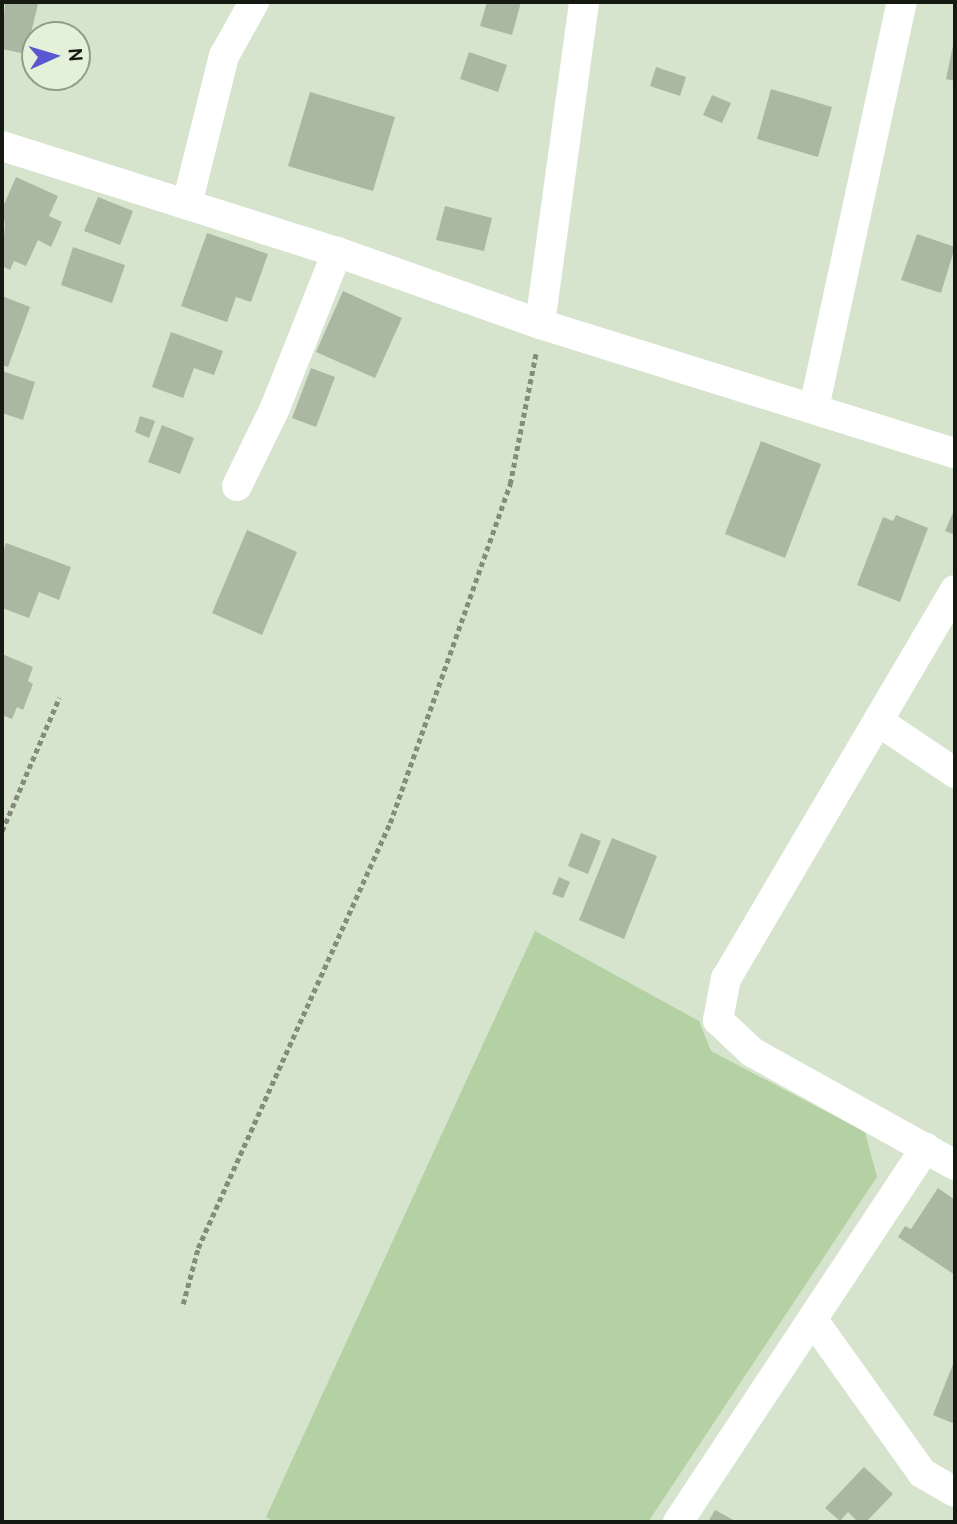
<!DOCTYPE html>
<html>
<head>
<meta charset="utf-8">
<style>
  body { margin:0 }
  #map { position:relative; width:957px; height:1524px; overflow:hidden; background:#d6e4ce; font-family:Cabin,sans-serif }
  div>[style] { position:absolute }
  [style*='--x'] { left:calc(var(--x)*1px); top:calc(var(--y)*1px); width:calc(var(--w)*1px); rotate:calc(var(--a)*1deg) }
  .green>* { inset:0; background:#b4d1a3 }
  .building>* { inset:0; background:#aab7a2 }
  .path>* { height:4.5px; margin-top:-2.25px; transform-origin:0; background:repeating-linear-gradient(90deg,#838d7d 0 5px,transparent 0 8.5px) }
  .minor>* { height:30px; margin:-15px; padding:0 15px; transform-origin:15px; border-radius:15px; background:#fff }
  span { translate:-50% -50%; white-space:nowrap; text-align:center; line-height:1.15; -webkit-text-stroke:5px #e3f1db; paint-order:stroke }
  .frame { position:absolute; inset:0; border:4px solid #141911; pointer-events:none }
  .north { position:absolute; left:21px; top:21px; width:70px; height:70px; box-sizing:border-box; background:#e3f1db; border:2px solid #909b8a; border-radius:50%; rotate:86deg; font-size:19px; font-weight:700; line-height:28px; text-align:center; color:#141911 }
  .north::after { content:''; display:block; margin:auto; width:24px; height:32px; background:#5958d0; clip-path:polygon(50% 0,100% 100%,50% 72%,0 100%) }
</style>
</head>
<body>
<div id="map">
  <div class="green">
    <i style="clip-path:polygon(535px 931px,699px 1021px,711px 1051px,865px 1132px,877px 1177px,648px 1522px,274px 1522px,266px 1517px)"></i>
  </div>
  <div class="building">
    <i style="clip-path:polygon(5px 2px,38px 4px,26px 54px,2px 49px)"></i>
    <i style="clip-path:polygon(487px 2px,521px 2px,512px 35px,480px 26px)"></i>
    <i style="clip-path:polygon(954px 41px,955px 41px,955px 81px,946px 79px)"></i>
    <i style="clip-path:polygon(469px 52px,507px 65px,498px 92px,460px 79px)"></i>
    <i style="clip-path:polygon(656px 67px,686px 77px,680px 96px,650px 86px)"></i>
    <i style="clip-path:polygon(771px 89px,832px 107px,818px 157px,757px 139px)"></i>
    <i style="clip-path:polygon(310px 92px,395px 117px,373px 191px,288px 166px)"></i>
    <i style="clip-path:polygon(712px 95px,731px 103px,722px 123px,703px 115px)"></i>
    <i style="clip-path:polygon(16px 177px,58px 196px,49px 216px,62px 222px,51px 247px,38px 240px,26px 266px,14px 261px,10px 270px,2px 266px,5px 224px,2px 209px)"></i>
    <i style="clip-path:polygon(98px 197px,133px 211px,120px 245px,84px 231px)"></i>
    <i style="clip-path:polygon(445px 206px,492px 218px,484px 251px,436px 240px)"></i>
    <i style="clip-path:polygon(207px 233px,268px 254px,251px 302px,236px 297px,227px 322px,181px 306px)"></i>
    <i style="clip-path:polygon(917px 234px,955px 247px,941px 293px,901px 280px)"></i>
    <i style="clip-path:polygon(73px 247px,125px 265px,112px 303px,61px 285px)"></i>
    <i style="clip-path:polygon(343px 291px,402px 318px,375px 378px,316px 352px)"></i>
    <i style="clip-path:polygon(2px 296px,30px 307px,8px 367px,2px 365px)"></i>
    <i style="clip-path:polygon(171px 332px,223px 351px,214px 375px,194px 368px,183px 398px,152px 387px)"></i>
    <i style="clip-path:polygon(311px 368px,335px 377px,316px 427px,292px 418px)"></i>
    <i style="clip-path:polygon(2px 371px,35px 382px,23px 420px,2px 413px)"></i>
    <i style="clip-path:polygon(140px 416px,155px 421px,149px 438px,135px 432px)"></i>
    <i style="clip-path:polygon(162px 425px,194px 438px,180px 474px,148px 462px)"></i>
    <i style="clip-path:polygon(761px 441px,821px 464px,785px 558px,725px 534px)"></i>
    <i style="clip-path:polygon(955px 508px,955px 535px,945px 531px)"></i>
    <i style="clip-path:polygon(896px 515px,928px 528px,900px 602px,857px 585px,883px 517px,893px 521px)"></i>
    <i style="clip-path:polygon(247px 530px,297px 552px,262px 635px,212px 613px)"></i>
    <i style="clip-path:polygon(6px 543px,71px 567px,59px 600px,39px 592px,29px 618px,2px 608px,2px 555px)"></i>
    <i style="clip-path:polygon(2px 654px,33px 667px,28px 681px,33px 684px,23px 710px,17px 707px,12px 719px,2px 715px)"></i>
    <i style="clip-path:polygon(581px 833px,601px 841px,588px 874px,568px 866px)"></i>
    <i style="clip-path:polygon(612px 838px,657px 856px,624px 939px,579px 920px)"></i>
    <i style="clip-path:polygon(559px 877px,570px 882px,563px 898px,552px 894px)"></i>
    <i style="clip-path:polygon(938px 1188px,955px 1200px,955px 1275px,898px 1237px,905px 1226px,911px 1229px)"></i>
    <i style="clip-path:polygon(955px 1359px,955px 1424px,933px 1415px)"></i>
    <i style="clip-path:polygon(864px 1467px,893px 1494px,866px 1522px,858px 1522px,848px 1512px,840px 1521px,825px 1508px)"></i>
    <i style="clip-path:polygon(715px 1510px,737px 1522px,708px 1522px)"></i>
  </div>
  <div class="path">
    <i style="--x:2;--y:831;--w:145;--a:-66.8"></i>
    <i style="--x:183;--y:1304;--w:58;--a:-75"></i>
    <i style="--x:198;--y:1248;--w:466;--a:-65.7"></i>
    <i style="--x:390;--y:823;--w:360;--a:-70.5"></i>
    <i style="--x:510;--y:484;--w:134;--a:-78.8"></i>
  </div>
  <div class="minor">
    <i style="--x:2;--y:146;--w:351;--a:17.6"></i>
    <i style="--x:337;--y:252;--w:215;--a:19.5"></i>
    <i style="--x:540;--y:324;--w:435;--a:17.3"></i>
    <i style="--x:187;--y:204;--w:153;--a:-76"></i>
    <i style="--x:224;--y:56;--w:62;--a:-60.9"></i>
    <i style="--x:540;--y:324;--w:325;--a:-82.2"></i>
    <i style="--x:814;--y:408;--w:415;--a:-77.8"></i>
    <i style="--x:237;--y:486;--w:87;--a:-64"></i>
    <i style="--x:275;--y:408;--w:168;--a:-68.3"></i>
    <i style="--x:955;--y:590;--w:451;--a:120.5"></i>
    <i style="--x:726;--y:978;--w:43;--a:100.8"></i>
    <i style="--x:718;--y:1020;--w:47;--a:43.3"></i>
    <i style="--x:752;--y:1052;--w:232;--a:29.1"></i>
    <i style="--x:878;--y:721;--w:93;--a:34"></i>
    <i style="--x:813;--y:1320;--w:188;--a:54.5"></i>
    <i style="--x:922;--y:1473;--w:38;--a:30"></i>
    <i style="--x:678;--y:1522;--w:449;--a:-56.5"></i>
  </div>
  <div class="frame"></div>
  <div class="north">N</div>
</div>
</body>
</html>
